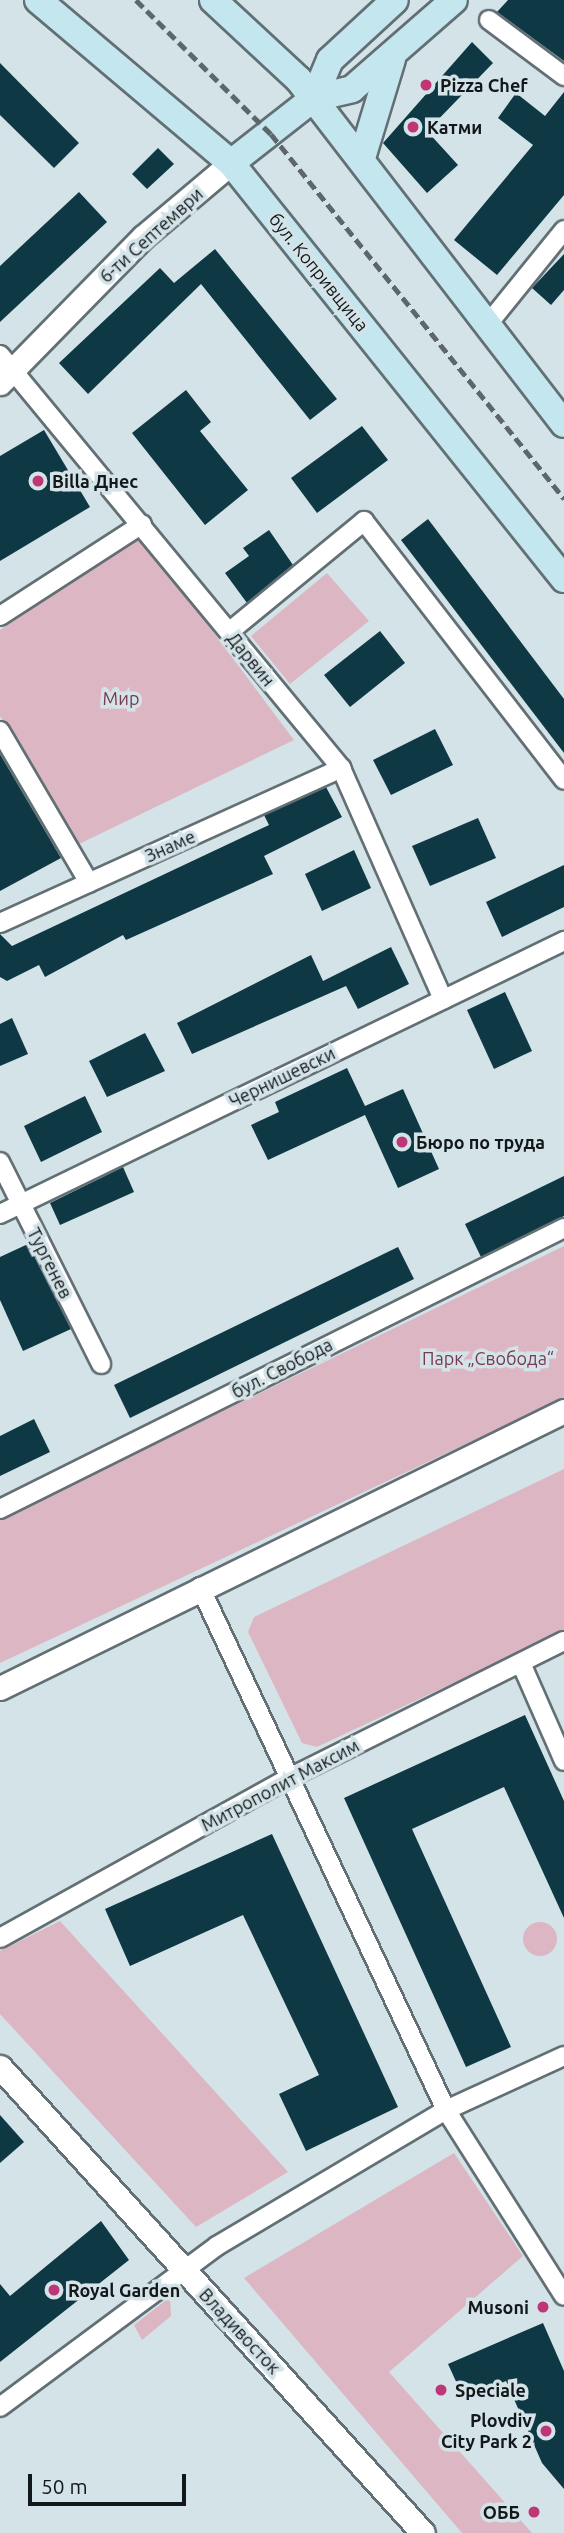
<!DOCTYPE html>
<html>
<head>
<meta charset="utf-8">
<style>
  body { margin:0 }
  #map { position:relative; width:564px; height:2533px; overflow:hidden; background:#d4e3e8; font-family:Ubuntu,sans-serif }
  div>[style] { position:absolute }
  [style*='--x'] { left:calc(var(--x)*1px); top:calc(var(--y)*1px); width:calc(var(--w)*1px); rotate:calc(var(--a)*1deg) }
  .green>* { inset:0; background:#dcb6c3 }
  .round { border-radius:50% }
  .building>* { inset:0; background:#0e3844 }
  .roads { filter:drop-shadow(2px 0 #626f74) drop-shadow(-2px 0 #626f74) drop-shadow(0 2px #626f74) drop-shadow(0 -2px #626f74) }
  .minor>* { height:18px; margin:-9px; padding:0 9px; transform-origin:9px; border-radius:9px; background:#fff }
  .tertiary>* { height:23px; margin:-11.5px; padding:0 11.5px; transform-origin:11.5px; border-radius:11.5px; background:#fff }
  .secondary>* { height:26px; margin:-13px; padding:0 13px; transform-origin:13px; border-radius:13px; background:#c4e6ef }
  .rail>* { height:5px; margin-top:-2.5px; transform-origin:0; background:repeating-linear-gradient(90deg,#5d666a 0 10px,transparent 0 15px) }
  .dots>* { width:19px; height:19px; translate:-50% -50%; box-sizing:border-box; border:4px solid #d4e3e8; border-radius:50% }
  span { translate:-50% -50%; white-space:nowrap; text-align:center; line-height:1.15; -webkit-text-stroke:7px #d4e3e8; paint-order:stroke }
  .poi-label { font-size:18px; color:#121719; font-weight:700 }
  .left { translate:0 -50%; text-align:left }
  .right { translate:-100% -50%; text-align:right }
  .street-label { font-size:18px; color:#121719 }
  .park-label { font-size:18px; color:#783a53 }
  .scale { position:absolute; left:28px; top:2474px; width:158px; height:32px; box-sizing:border-box; border:4px solid #121719; border-top:0; padding-left:9px; font-size:21px; line-height:24px; white-space:nowrap; color:#121719; -webkit-text-stroke:5px #d4e3e8; paint-order:stroke }
</style>
</head>
<body>
<div id="map">
  <div class="green">
    <i style="clip-path:polygon(141px 536px,294px 740px,77px 845px,0 716px,0 630px)"></i>
    <i style="clip-path:polygon(327px 573px,369px 621px,290px 684px,251px 636px)"></i>
    <i style="clip-path:polygon(564px 1246px,564px 1398px,0 1663px,0 1519px)"></i>
    <i style="clip-path:polygon(564px 1469px,564px 1631px,317px 1747px,302px 1743px,248px 1632px,254px 1617px)"></i>
    <i style="clip-path:polygon(60px 1921px,288px 2172px,196px 2227px,0 2014px,0 1951px)"></i>
    <i class="round" style="left:523px;top:1922px;width:34px;height:34px"></i>
    <i style="clip-path:polygon(454px 2153px,523px 2256px,389px 2372px,532px 2533px,462px 2533px,244px 2278px)"></i>
    <i style="clip-path:polygon(170px 2297px,171px 2316px,142px 2340px,134px 2325px)"></i>
  </div>
  <div class="building">
    <i style="clip-path:polygon(508px 0,564px 0,564px 61px,497px 12px)"></i>
    <i style="clip-path:polygon(472px 42px,493px 63px,427px 131px,458px 165px,427px 193px,383px 143px)"></i>
    <i style="clip-path:polygon(0 63px,79px 143px,54px 168px,0 115px)"></i>
    <i style="clip-path:polygon(564px 92px,564px 195px,497px 275px,454px 240px,533px 145px,498px 118px,516px 93px,545px 116px)"></i>
    <i style="clip-path:polygon(158px 148px,174px 164px,147px 189px,132px 174px)"></i>
    <i style="clip-path:polygon(79px 192px,107px 222px,0 322px,0 266px)"></i>
    <i style="clip-path:polygon(215px 249px,337px 399px,310px 420px,201px 284px,88px 394px,59px 363px,160px 268px,174px 283px)"></i>
    <i style="clip-path:polygon(564px 254px,564px 290px,551px 305px,532px 288px)"></i>
    <i style="clip-path:polygon(186px 390px,211px 422px,200px 431px,248px 490px,205px 525px,132px 433px)"></i>
    <i style="clip-path:polygon(362px 426px,388px 460px,317px 513px,291px 478px)"></i>
    <i style="clip-path:polygon(44px 430px,90px 507px,0 561px,0 456px)"></i>
    <i style="clip-path:polygon(428px 519px,564px 699px,564px 753px,401px 540px)"></i>
    <i style="clip-path:polygon(269px 530px,293px 565px,247px 603px,225px 573px,249px 556px,243px 548px)"></i>
    <i style="clip-path:polygon(380px 631px,405px 663px,350px 707px,324px 675px)"></i>
    <i style="clip-path:polygon(435px 729px,453px 765px,391px 795px,373px 760px)"></i>
    <i style="clip-path:polygon(0 754px,61px 858px,0 891px)"></i>
    <i style="clip-path:polygon(326px 787px,342px 817px,264px 856px,273px 874px,126px 940px,123px 935px,45px 977px,39px 965px,7px 981px,0 977px,0 934px,12px 946px,269px 825px,264px 815px)"></i>
    <i style="clip-path:polygon(478px 818px,496px 858px,430px 886px,412px 846px)"></i>
    <i style="clip-path:polygon(354px 850px,371px 888px,322px 911px,305px 874px)"></i>
    <i style="clip-path:polygon(564px 865px,564px 907px,502px 937px,486px 902px)"></i>
    <i style="clip-path:polygon(391px 947px,409px 984px,358px 1009px,346px 986px,192px 1054px,177px 1023px,311px 955px,323px 981px)"></i>
    <i style="clip-path:polygon(505px 992px,532px 1051px,494px 1069px,467px 1010px)"></i>
    <i style="clip-path:polygon(12px 1018px,28px 1054px,0 1066px,0 1024px)"></i>
    <i style="clip-path:polygon(145px 1033px,165px 1071px,107px 1097px,89px 1061px)"></i>
    <i style="clip-path:polygon(347px 1068px,365px 1106px,403px 1089px,439px 1169px,398px 1188px,365px 1115px,268px 1160px,251px 1125px,279px 1112px,275px 1102px)"></i>
    <i style="clip-path:polygon(85px 1096px,102px 1132px,41px 1162px,24px 1126px)"></i>
    <i style="clip-path:polygon(123px 1167px,134px 1192px,60px 1225px,50px 1203px)"></i>
    <i style="clip-path:polygon(564px 1176px,564px 1216px,481px 1257px,465px 1224px)"></i>
    <i style="clip-path:polygon(28px 1244px,71px 1329px,23px 1351px,0 1300px,0 1257px)"></i>
    <i style="clip-path:polygon(398px 1247px,414px 1279px,130px 1418px,114px 1385px)"></i>
    <i style="clip-path:polygon(34px 1419px,50px 1452px,0 1476px,0 1436px)"></i>
    <i style="clip-path:polygon(525px 1715px,564px 1801px,564px 1918px,504px 1787px,412px 1829px,511px 2047px,466px 2067px,344px 1798px)"></i>
    <i style="clip-path:polygon(272px 1834px,398px 2107px,306px 2151px,279px 2094px,319px 2075px,243px 1915px,130px 1966px,105px 1909px)"></i>
    <i style="clip-path:polygon(0 2115px,24px 2142px,0 2163px)"></i>
    <i style="clip-path:polygon(101px 2221px,129px 2260px,0 2362px,0 2284px,10px 2296px)"></i>
    <i style="clip-path:polygon(543px 2323px,564px 2371px,564px 2489px,542px 2463px,506px 2381px,464px 2399px,448px 2364px)"></i>
  </div>
  <div class="roads">
    <div class="minor">
      <i style="--x:489;--y:20;--w:94;--a:36.7"></i>
      <i style="--x:488;--y:324;--w:121;--a:-51"></i>
      <i style="--x:0;--y:355;--w:536;--a:50.45"></i>
      <i style="--x:341;--y:768;--w:253;--a:66.2"></i>
      <i style="--x:0;--y:616;--w:169;--a:-32.9"></i>
      <i style="--x:229;--y:632;--w:175;--a:-39.4"></i>
      <i style="--x:364;--y:521;--w:327;--a:52.3"></i>
      <i style="--x:0;--y:731;--w:176;--a:59.6"></i>
      <i style="--x:0;--y:923;--w:375;--a:-24.4"></i>
      <i style="--x:0;--y:1162;--w:226;--a:63.4"></i>
      <i style="--x:0;--y:1214;--w:627;--a:-25.83"></i>
      <i style="--x:0;--y:1509;--w:630;--a:-26.48"></i>
      <i style="--x:200;--y:1587;--w:578;--a:64.81"></i>
      <i style="--x:446;--y:2110;--w:220;--a:57.6"></i>
      <i style="--x:521;--y:1663;--w:107;--a:66.3"></i>
      <i style="--x:0;--y:1938;--w:328;--a:-29"></i>
      <i style="--x:287;--y:1779;--w:309;--a:-26.5"></i>
      <i style="--x:0;--y:2407;--w:270;--a:-36.6"></i>
      <i style="--x:217;--y:2246;--w:266;--a:-30.7"></i>
      <i style="--x:446;--y:2110;--w:130;--a:-24.6"></i>
    </div>
    <div class="tertiary">
      <i style="--x:0;--y:383;--w:204;--a:-45.6"></i>
      <i style="--x:143;--y:237;--w:115;--a:-40.1"></i>
      <i style="--x:0;--y:1688;--w:628;--a:-26.16"></i>
      <i style="--x:0;--y:2067;--w:629;--a:47.77"></i>
    </div>
    <div class="secondary">
      <i style="--x:38;--y:0;--w:253;--a:40.2"></i>
      <i style="--x:231;--y:163;--w:533;--a:51.32"></i>
      <i style="--x:213;--y:0;--w:117;--a:42.9"></i>
      <i style="--x:299;--y:80;--w:434;--a:52.4"></i>
      <i style="--x:314;--y:98;--w:41;--a:-67.2"></i>
      <i style="--x:330;--y:60;--w:88;--a:-42.7"></i>
      <i style="--x:362;--y:158;--w:103;--a:-73.1"></i>
      <i style="--x:231;--y:163;--w:105;--a:-38.1"></i>
      <i style="--x:314;--y:98;--w:39;--a:-13"></i>
      <i style="--x:352;--y:89;--w:135;--a:-41.1"></i>
    </div>
  </div>
  <div class="rail">
    <i style="--x:136;--y:0;--w:190;--a:44.8"></i>
    <i style="--x:271;--y:134;--w:468;--a:51.2"></i>
  </div>
  <div class="dots">
    <i style="left:426px;top:85px;background:#be3675"></i>
    <i style="left:413px;top:127px;background:#be3675"></i>
    <i style="left:38px;top:481px;background:#be3675"></i>
    <i style="left:402px;top:1142px;background:#be3675"></i>
    <i style="left:54px;top:2290px;background:#be3675"></i>
    <i style="left:543px;top:2307px;background:#be3675"></i>
    <i style="left:441px;top:2390px;background:#be3675"></i>
    <i style="left:546px;top:2431px;background:#be3675"></i>
    <i style="left:534px;top:2512px;background:#be3675"></i>
  </div>
  <div class="poi-label">
    <span class="left" style="left:440px;top:85px">Pizza Chef</span>
    <span class="left" style="left:427px;top:127px">Катми</span>
    <span class="left" style="left:52px;top:481px">Billa Днес</span>
    <span class="left" style="left:416px;top:1142px">Бюро по труда</span>
    <span class="left" style="left:68px;top:2290px">Royal Garden</span>
    <span class="right" style="left:529px;top:2307px">Musoni</span>
    <span class="left" style="left:455px;top:2390px">Speciale</span>
    <span class="right" style="left:532px;top:2431px">Plovdiv<br>City Park 2</span>
    <span class="right" style="left:520px;top:2512px">ОББ</span>
  </div>
  <div class="street-label">
    <span style="left:151px;top:235px;rotate:-42deg">6-ти Септември</span>
    <span style="left:319px;top:272px;rotate:51deg">бул. Копривщица</span>
    <span style="left:251px;top:659px;rotate:51deg">Дарвин</span>
    <span style="left:170px;top:846px;rotate:-24deg">Знаме</span>
    <span style="left:282px;top:1077px;rotate:-26deg">Чернишевски</span>
    <span style="left:50px;top:1263px;rotate:63deg">Тургенев</span>
    <span style="left:282px;top:1368px;rotate:-27deg">бул. Свобода</span>
    <span style="left:280px;top:1785px;rotate:-28deg">Митрополит Максим</span>
    <span style="left:240px;top:2331px;rotate:47deg">Владивосток</span>
  </div>
  <div class="park-label">
    <span style="left:121px;top:698px">Мир</span>
    <span style="left:488px;top:1358px">Парк „Свобода“</span>
  </div>
  <div class="scale">50 m</div>
</div>
</body>
</html>
